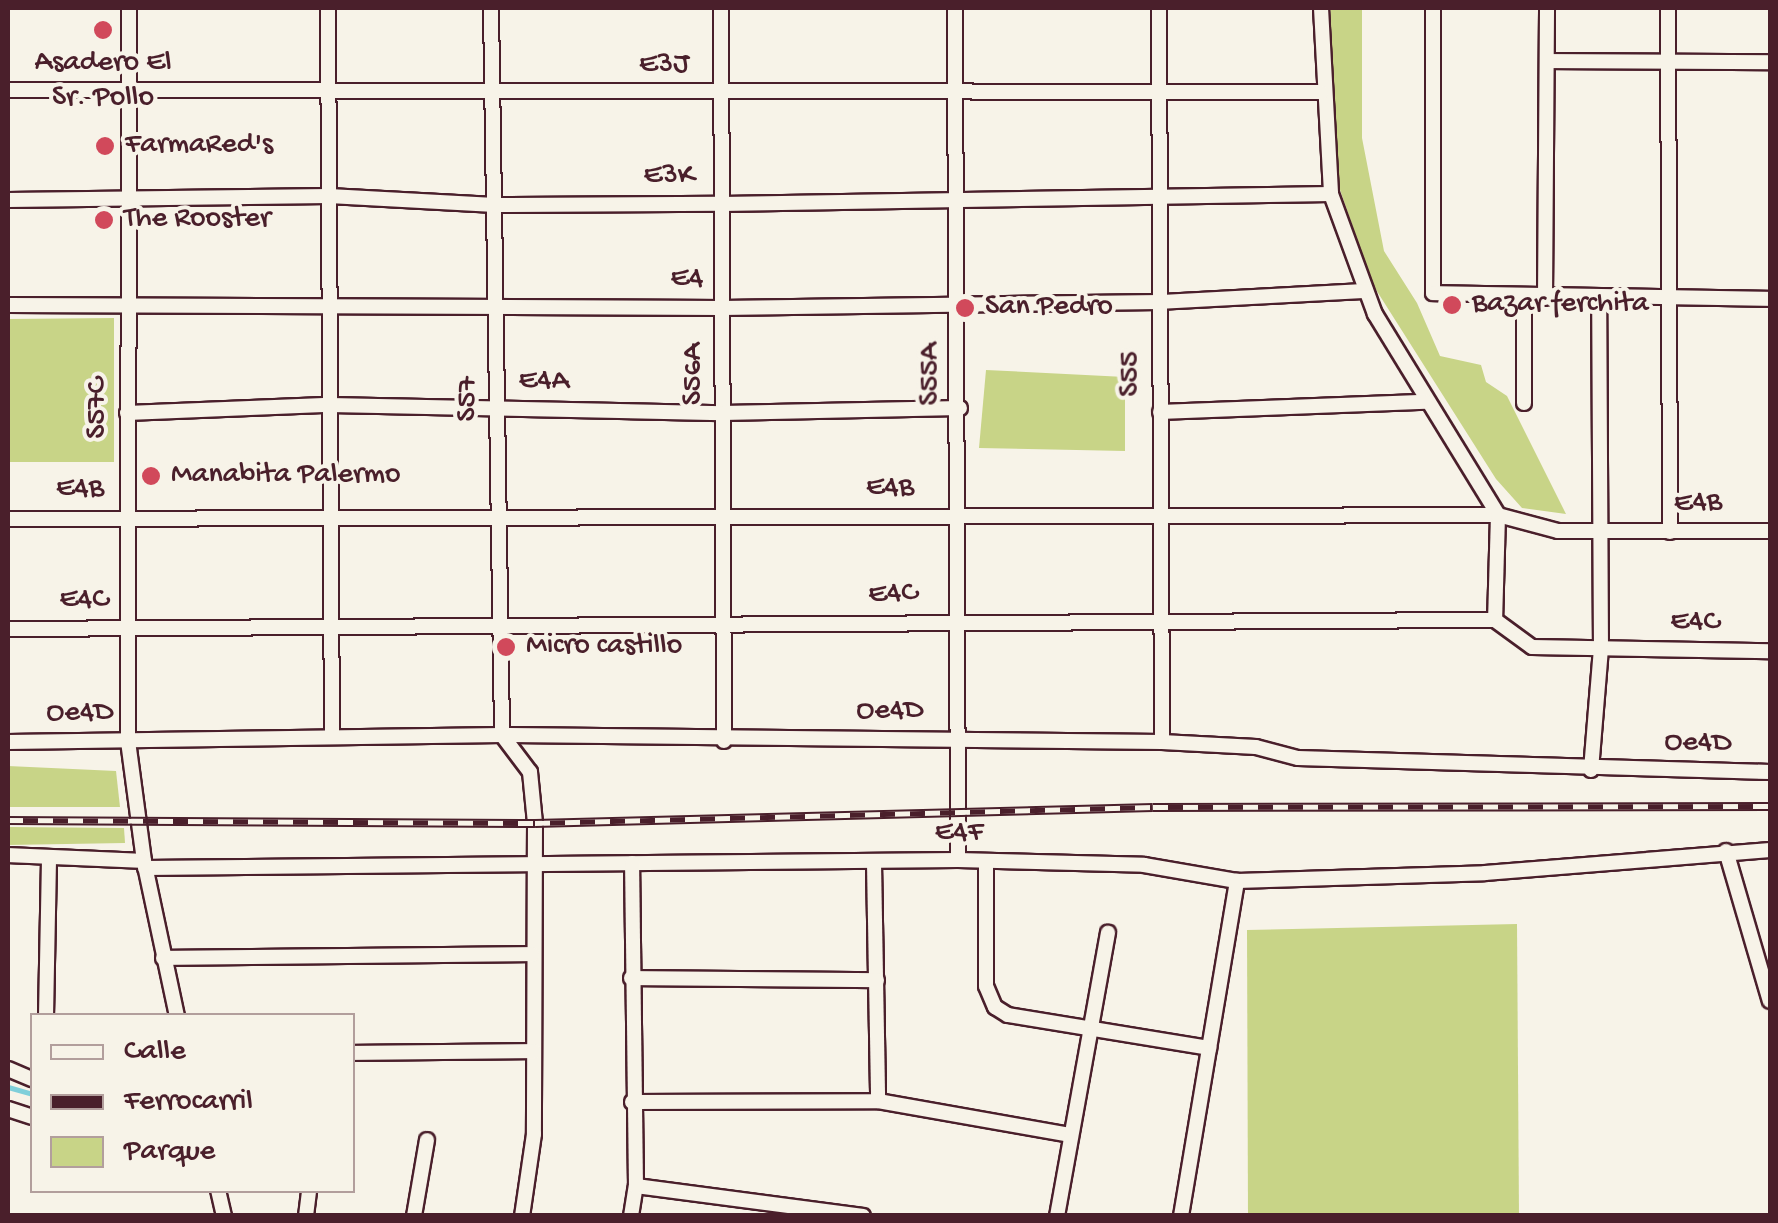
<!DOCTYPE html>
<html>
<head>
<meta charset="utf-8">
<style>
  body { margin:0 }
  #map { position:relative; width:1778px; height:1223px; overflow:hidden; background:#f7f3e8; font-family:"Gochi Hand",sans-serif }
  div>[style] { position:absolute }
  [style*='--x'] { left:calc(var(--x)*1px); top:calc(var(--y)*1px); width:calc(var(--w)*1px); rotate:calc(var(--a)*1deg) }
  .green>* { inset:0; background:#c8d487 }
  .stream>* { height:5px; margin:-2.5px; padding:0 2.5px; transform-origin:2.5px; border-radius:2.5px; background:#7fcfda }
  .roads { filter:drop-shadow(2px 0 #4a1f2b) drop-shadow(-2px 0 #4a1f2b) drop-shadow(0 2px #4a1f2b) drop-shadow(0 -2px #4a1f2b) }
  .street>* { height:14px; margin:-7px; padding:0 7px; transform-origin:7px; border-radius:7px; background:#f7f3e8 }
  .rail>* { height:9px; margin-top:-4.5px; transform-origin:0; background:repeating-linear-gradient(90deg,#f7f3e8 0 15px,#4a1f2b 0 30px); box-sizing:border-box; border-block:2px solid #4a1f2b }
  .dots>* { width:28px; height:28px; translate:-50% -50%; box-sizing:border-box; border:5px solid #f7f3e8; border-radius:50% }
  span { translate:-50% -50%; white-space:nowrap; text-align:center; line-height:1.15; -webkit-text-stroke:8px #f7f3e8; paint-order:stroke }
  .poi-label { font-size:30px; color:#4a1f2b }
  .left { translate:0 -50%; text-align:left }
  .street-label { font-size:30px; color:#4a1f2b }
  .frame { position:absolute; inset:0; border:10px solid #4a1f2b; pointer-events:none }
  .legend { position:absolute; left:30px; top:1013px; width:325px; height:180px; box-sizing:border-box; background:#f7f3e8; border:2px solid #b29e9c; margin:0; padding:12px 18px; list-style:none; font-size:30px; color:#4a1f2b }
  .legend li { display:flex; align-items:center; gap:20px; height:50px }
  .legend b { width:50px; border:2px solid #b29e9c }
</style>
</head>
<body>
<div id="map">
  <div class="green">
    <i style="clip-path:polygon(1330px 8px,1362px 8px,1362px 138px,1384px 251px,1417px 303px,1440px 356px,1481px 365px,1486px 382px,1507px 396px,1566px 514px,1522px 508px,1496px 479px,1373px 285px,1339px 187px)"></i>
    <i style="clip-path:polygon(114px 318px,114px 462px,8px 462px,8px 319px)"></i>
    <i style="clip-path:polygon(986px 370px,1125px 377px,1125px 451px,979px 448px)"></i>
    <i style="clip-path:polygon(8px 766px,116px 771px,120px 807px,8px 807px)"></i>
    <i style="clip-path:polygon(8px 827px,124px 828px,125px 843px,8px 845px)"></i>
    <i style="clip-path:polygon(1517px 924px,1519px 1215px,1248px 1215px,1247px 930px)"></i>
  </div>
  <div class="stream">
    <i style="--x:8;--y:1087;--w:25;--a:16"></i>
  </div>
  <div class="roads">
    <div class="street">
      <i style="--x:129;--y:8;--w:733;--a:90.08"></i>
      <i style="--x:128;--y:741;--w:121;--a:82.4"></i>
      <i style="--x:144;--y:861;--w:158;--a:78"></i>
      <i style="--x:328;--y:8;--w:729;--a:89.69"></i>
      <i style="--x:491;--y:8;--w:727;--a:89.13"></i>
      <i style="--x:502;--y:735;--w:46;--a:52.9"></i>
      <i style="--x:530;--y:772;--w:51;--a:84.4"></i>
      <i style="--x:535;--y:823;--w:311;--a:90.2"></i>
      <i style="--x:534;--y:1134;--w:83;--a:98.3"></i>
      <i style="--x:721;--y:8;--w:733;--a:89.77"></i>
      <i style="--x:955;--y:8;--w:852;--a:89.8"></i>
      <i style="--x:1159;--y:8;--w:734;--a:89.77"></i>
      <i style="--x:1321;--y:8;--w:186;--a:86.9"></i>
      <i style="--x:1331;--y:194;--w:128;--a:69.9"></i>
      <i style="--x:1375;--y:314;--w:236;--a:58.5"></i>
      <i style="--x:1498;--y:515;--w:105;--a:91.6"></i>
      <i style="--x:1433;--y:8;--w:285;--a:90"></i>
      <i style="--x:1433;--y:293;--w:337;--a:1"></i>
      <i style="--x:1668;--y:8;--w:524;--a:89.78"></i>
      <i style="--x:1547;--y:61;--w:223;--a:0.3"></i>
      <i style="--x:8;--y:90;--w:1313;--a:0.09"></i>
      <i style="--x:8;--y:200;--w:321;--a:-0.7"></i>
      <i style="--x:329;--y:196;--w:166;--a:3.1"></i>
      <i style="--x:495;--y:205;--w:227;--a:-0.3"></i>
      <i style="--x:722;--y:204;--w:609;--a:-0.94"></i>
      <i style="--x:1524;--y:298;--w:105;--a:90"></i>
      <i style="--x:1545;--y:298;--w:290;--a:-89.6"></i>
      <i style="--x:8;--y:305;--w:714;--a:0.24"></i>
      <i style="--x:722;--y:308;--w:438;--a:-0.8"></i>
      <i style="--x:1160;--y:302;--w:206;--a:-3.1"></i>
      <i style="--x:1160;--y:412;--w:265;--a:-2.2"></i>
      <i style="--x:127;--y:413;--w:203;--a:-2.3"></i>
      <i style="--x:330;--y:405;--w:393;--a:1.2"></i>
      <i style="--x:723;--y:413;--w:237;--a:-1.2"></i>
      <i style="--x:8;--y:519;--w:1490;--a:-0.15"></i>
      <i style="--x:1498;--y:515;--w:62;--a:14.9"></i>
      <i style="--x:1558;--y:531;--w:212;--a:0"></i>
      <i style="--x:8;--y:629;--w:1487;--a:-0.35"></i>
      <i style="--x:1495;--y:620;--w:46;--a:36.1"></i>
      <i style="--x:1532;--y:647;--w:238;--a:1"></i>
      <i style="--x:8;--y:742;--w:494;--a:-0.8"></i>
      <i style="--x:502;--y:735;--w:660;--a:0.61"></i>
      <i style="--x:1162;--y:742;--w:94;--a:3"></i>
      <i style="--x:1256;--y:747;--w:43;--a:14.7"></i>
      <i style="--x:1298;--y:758;--w:472;--a:1.7"></i>
      <i style="--x:1591;--y:770;--w:121;--a:-85.3"></i>
      <i style="--x:1601;--y:649;--w:351;--a:-90.3"></i>
      <i style="--x:1726;--y:851;--w:156;--a:73.7"></i>
      <i style="--x:8;--y:855;--w:136;--a:2.5"></i>
      <i style="--x:986;--y:862;--w:124;--a:90"></i>
      <i style="--x:986;--y:986;--w:23;--a:67"></i>
      <i style="--x:995;--y:1007;--w:15;--a:32"></i>
      <i style="--x:1008;--y:1015;--w:204;--a:9.3"></i>
      <i style="--x:874;--y:863;--w:238;--a:89"></i>
      <i style="--x:145;--y:868;--w:813;--a:-0.56"></i>
      <i style="--x:958;--y:860;--w:186;--a:1.5"></i>
      <i style="--x:1144;--y:865;--w:94;--a:9.8"></i>
      <i style="--x:1237;--y:881;--w:248;--a:-1.8"></i>
      <i style="--x:1485;--y:873;--w:286;--a:-4.6"></i>
      <i style="--x:163;--y:958;--w:369;--a:-0.6"></i>
      <i style="--x:631;--y:978;--w:246;--a:0.5"></i>
      <i style="--x:46;--y:1016;--w:157;--a:-88.9"></i>
      <i style="--x:352;--y:1053;--w:182;--a:-0.6"></i>
      <i style="--x:8;--y:1069;--w:26;--a:23"></i>
      <i style="--x:632;--y:1102;--w:246;--a:-0.2"></i>
      <i style="--x:878;--y:1101;--w:196;--a:10"></i>
      <i style="--x:8;--y:1109;--w:25;--a:18"></i>
      <i style="--x:636;--y:1186;--w:229;--a:7.5"></i>
      <i style="--x:218;--y:1190;--w:27;--a:77"></i>
      <i style="--x:306;--y:1216;--w:26;--a:-83"></i>
      <i style="--x:414;--y:1216;--w:77;--a:-80.3"></i>
      <i style="--x:631;--y:1216;--w:30;--a:-81"></i>
      <i style="--x:636;--y:1186;--w:323;--a:-90.7"></i>
      <i style="--x:1057;--y:1216;--w:288;--a:-79.8"></i>
      <i style="--x:1181;--y:1216;--w:340;--a:-80.5"></i>
    </div>
  </div>
  <div class="rail">
    <i style="--x:8;--y:820;--w:527;--a:0.33"></i>
    <i style="--x:535;--y:823;--w:618;--a:-1.48"></i>
    <i style="--x:1153;--y:807;--w:617;--a:-0.09"></i>
  </div>
  <div class="dots">
    <i style="left:103px;top:30px;background:#d1495b"></i>
    <i style="left:105px;top:146px;background:#d1495b"></i>
    <i style="left:104px;top:220px;background:#d1495b"></i>
    <i style="left:1452px;top:305px;background:#d1495b"></i>
    <i style="left:965px;top:308px;background:#d1495b"></i>
    <i style="left:151px;top:476px;background:#d1495b"></i>
    <i style="left:506px;top:647px;background:#d1495b"></i>
  </div>
  <div class="poi-label">
    <span style="left:103px;top:81px">Asadero El<br>Sr. Pollo</span>
    <span class="left" style="left:125px;top:146px">FarmaRed's</span>
    <span class="left" style="left:124px;top:220px">The Rooster</span>
    <span class="left" style="left:1472px;top:305px">Bazar ferchita</span>
    <span class="left" style="left:985px;top:308px">San Pedro</span>
    <span class="left" style="left:171px;top:476px">Manabita Palermo</span>
    <span class="left" style="left:526px;top:647px">Micro castillo</span>
  </div>
  <div class="street-label">
    <span style="left:664px;top:66px">E3J</span>
    <span style="left:669px;top:177px">E3K</span>
    <span style="left:687px;top:280px">E4</span>
    <span style="left:695px;top:374px;rotate:-90deg">S56A</span>
    <span style="left:932px;top:374px;rotate:-90deg">S55A</span>
    <span style="left:1132px;top:374px;rotate:-90deg">S55</span>
    <span style="left:544px;top:382px;rotate:1deg">E4A</span>
    <span style="left:469px;top:399px;rotate:-89deg">S57</span>
    <span style="left:99px;top:408px;rotate:-90deg">S57C</span>
    <span style="left:890px;top:489px">E4B</span>
    <span style="left:80px;top:490px">E4B</span>
    <span style="left:1698px;top:504px;rotate:-1deg">E4B</span>
    <span style="left:893px;top:595px;rotate:-2deg">E4C</span>
    <span style="left:84px;top:601px">E4C</span>
    <span style="left:1695px;top:623px;rotate:1deg">E4C</span>
    <span style="left:890px;top:712px">Oe4D</span>
    <span style="left:80px;top:714px">Oe4D</span>
    <span style="left:1698px;top:744px;rotate:1deg">Oe4D</span>
    <span style="left:959px;top:834px">E4F</span>
  </div>
  <div class="frame"></div>
  <ul class="legend">
  <li><b style="height:12px;background:#f7f3e8"></b>Calle</li>
  <li><b style="height:12px;background:#4a1f2b"></b>Ferrocarril</li>
  <li><b style="height:28px;background:#c8d487"></b>Parque</li>
  </ul>
</div>
</body>
</html>
